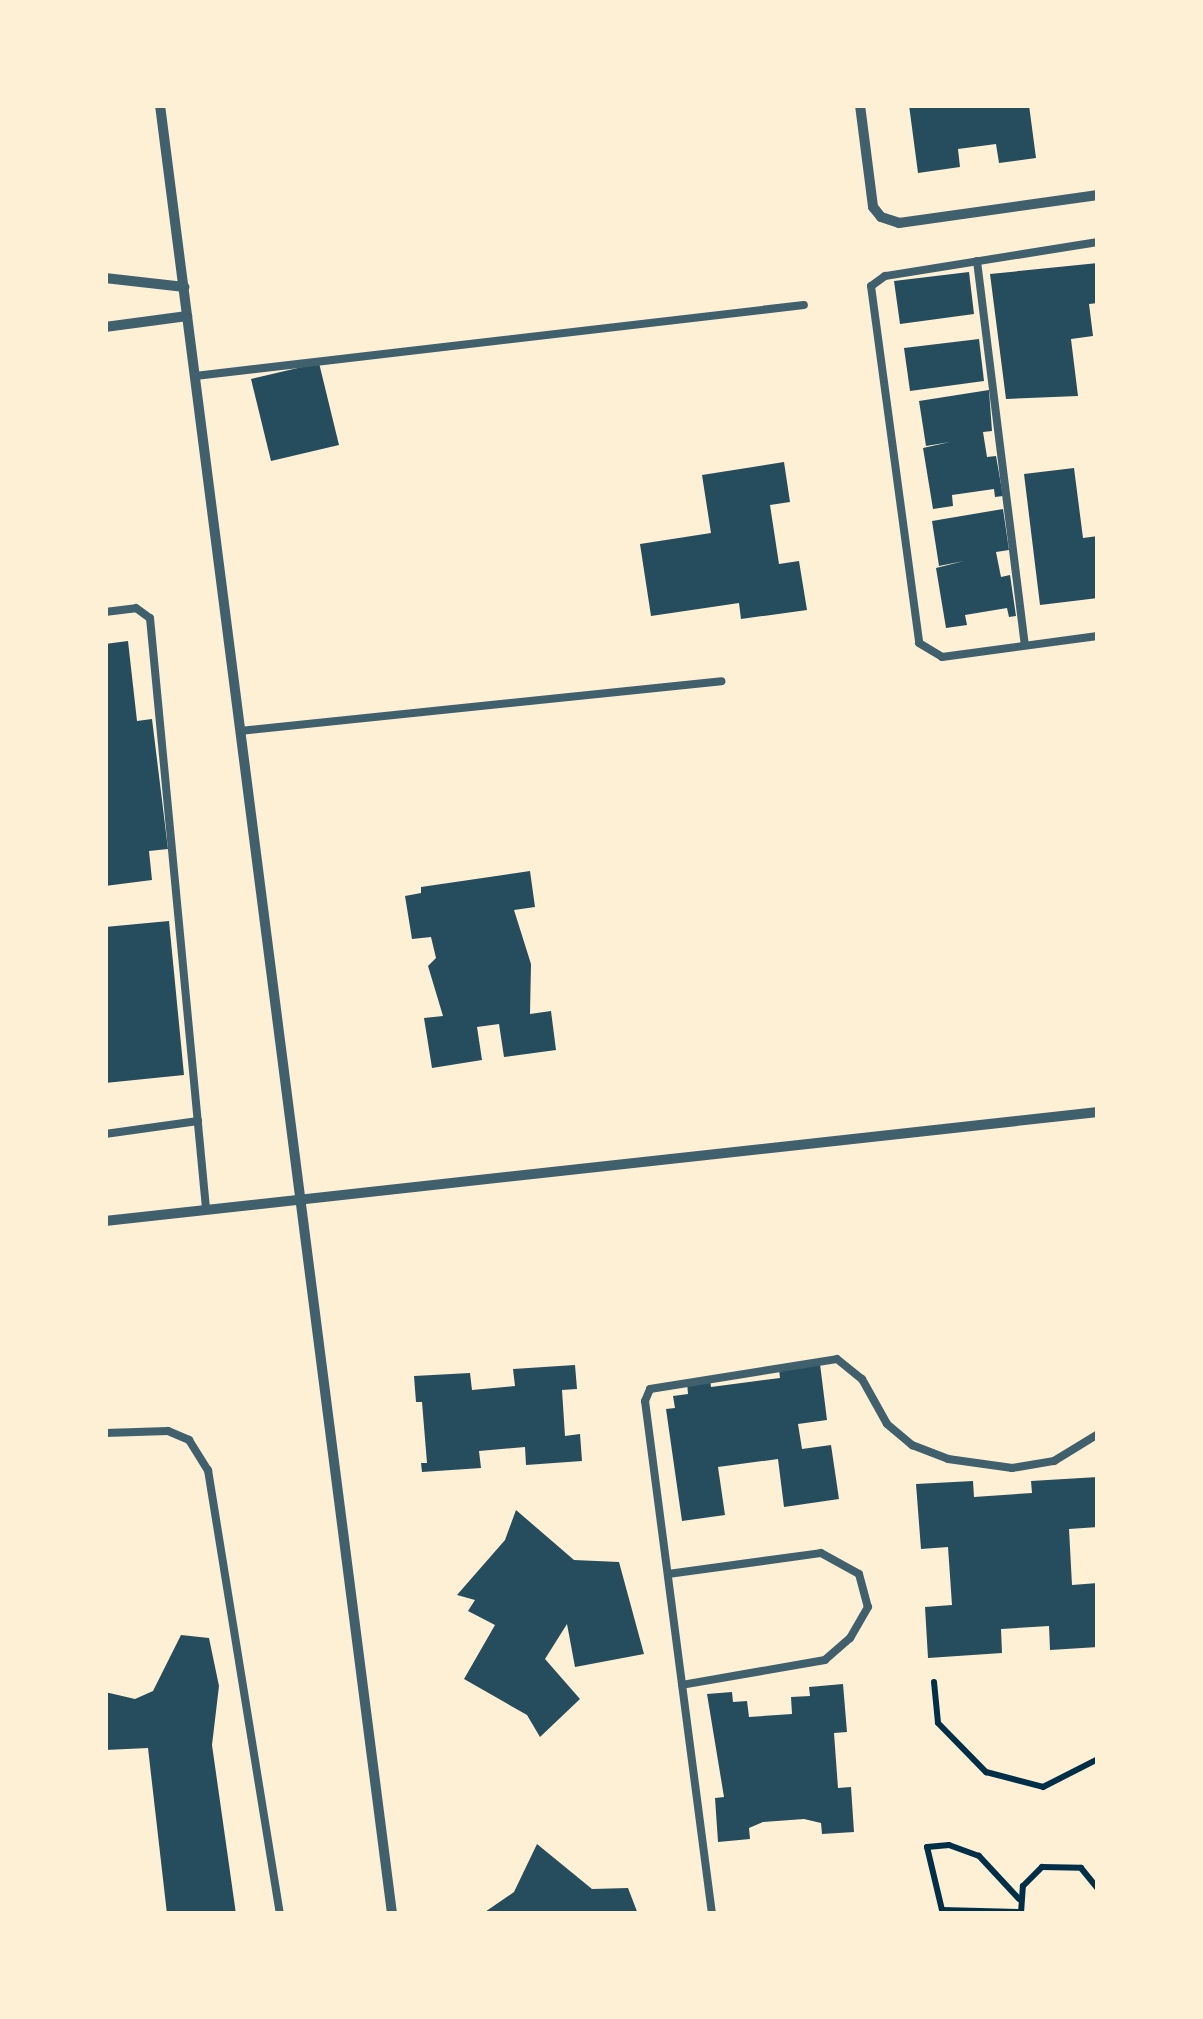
<!DOCTYPE html>
<html>
<head>
<meta charset="utf-8">
<style>
  body { margin:0 }
  #map { position:relative; width:1203px; height:2019px; overflow:hidden; background:#fdf0d5; font-family:"DejaVu Sans",sans-serif }
  div>[style] { position:absolute }
  [style*='--x'] { left:calc(var(--x)*1px); top:calc(var(--y)*1px); width:calc(var(--w)*1px); rotate:calc(var(--a)*1deg) }
  .building>* { inset:0; background:#264d5e }
  .path>* { height:6px; margin:-3px; padding:0 3px; transform-origin:3px; border-radius:3px; background:#003049 }
  .service>* { height:8px; margin:-4px; padding:0 4px; transform-origin:4px; border-radius:4px; background:#3f606c }
  .minor>* { height:10px; margin:-5px; padding:0 5px; transform-origin:5px; border-radius:5px; background:#3f606c }
  span { translate:-50% -50%; white-space:nowrap; text-align:center; line-height:1.15; -webkit-text-stroke:10px #fdf0d5; paint-order:stroke }
  .frame { position:absolute; inset:0; border:108px solid #fdf0d5; pointer-events:none }
</style>
</head>
<body>
<div id="map">
  <div class="building">
    <i style="clip-path:polygon(909px 105px,1029px 105px,1036px 158px,999px 163px,996px 144px,958px 149px,960px 167px,918px 173px)"></i>
    <i style="clip-path:polygon(1098px 263px,1098px 303px,1089px 304px,1093px 336px,1071px 339px,1078px 396px,1006px 399px,990px 274px)"></i>
    <i style="clip-path:polygon(969px 272px,974px 314px,900px 324px,894px 281px)"></i>
    <i style="clip-path:polygon(979px 339px,984px 381px,910px 391px,904px 348px)"></i>
    <i style="clip-path:polygon(319px 363px,339px 445px,271px 461px,251px 379px)"></i>
    <i style="clip-path:polygon(989px 390px,992px 431px,983px 432px,987px 457px,996px 456px,1003px 496px,995px 497px,994px 489px,952px 495px,953px 506px,933px 509px,923px 448px,950px 442px,926px 446px,919px 401px)"></i>
    <i style="clip-path:polygon(784px 462px,790px 502px,770px 505px,779px 564px,799px 561px,807px 610px,741px 619px,739px 603px,651px 616px,640px 544px,711px 533px,702px 475px)"></i>
    <i style="clip-path:polygon(1074px 468px,1083px 538px,1098px 536px,1098px 598px,1040px 605px,1024px 474px)"></i>
    <i style="clip-path:polygon(1003px 509px,1009px 550px,996px 552px,1001px 577px,1010px 575px,1016px 616px,1009px 617px,1007px 608px,965px 615px,967px 625px,946px 628px,936px 568px,964px 561px,939px 566px,932px 521px)"></i>
    <i style="clip-path:polygon(128px 641px,137px 721px,152px 719px,168px 849px,149px 851px,152px 880px,105px 886px,105px 644px)"></i>
    <i style="clip-path:polygon(530px 871px,535px 907px,514px 910px,531px 964px,530px 1014px,551px 1011px,556px 1050px,504px 1057px,499px 1024px,477px 1027px,482px 1060px,432px 1068px,424px 1018px,443px 1016px,428px 966px,436px 958px,431px 937px,412px 939px,405px 896px,421px 893px,421px 887px)"></i>
    <i style="clip-path:polygon(169px 921px,184px 1075px,105px 1083px,105px 927px)"></i>
    <i style="clip-path:polygon(820px 1364px,827px 1420px,798px 1424px,802px 1449px,831px 1445px,839px 1499px,784px 1507px,778px 1459px,718px 1467px,725px 1515px,682px 1521px,666px 1409px,675px 1408px,673px 1396px,688px 1394px,687px 1382px,710px 1379px,711px 1387px,780px 1378px,779px 1369px)"></i>
    <i style="clip-path:polygon(575px 1365px,577px 1389px,562px 1390px,565px 1436px,580px 1434px,582px 1461px,526px 1465px,525px 1447px,479px 1451px,481px 1468px,422px 1472px,421px 1463px,427px 1463px,422px 1402px,416px 1402px,414px 1376px,470px 1373px,472px 1390px,515px 1386px,513px 1369px)"></i>
    <i style="clip-path:polygon(1098px 1477px,1098px 1527px,1069px 1529px,1072px 1585px,1098px 1583px,1098px 1647px,1050px 1650px,1049px 1626px,1001px 1629px,1002px 1653px,928px 1658px,925px 1607px,952px 1605px,948px 1547px,921px 1549px,916px 1484px,973px 1481px,974px 1497px,1032px 1493px,1031px 1481px)"></i>
    <i style="clip-path:polygon(516px 1510px,574px 1560px,619px 1562px,644px 1654px,575px 1667px,567px 1624px,545px 1659px,580px 1699px,540px 1737px,527px 1715px,464px 1679px,495px 1625px,468px 1611px,475px 1600px,457px 1595px,505px 1540px)"></i>
    <i style="clip-path:polygon(181px 1635px,209px 1638px,219px 1686px,212px 1745px,236px 1914px,167px 1914px,148px 1748px,105px 1750px,105px 1692px,135px 1699px,153px 1691px)"></i>
    <i style="clip-path:polygon(843px 1684px,847px 1732px,834px 1733px,838px 1788px,851px 1787px,854px 1832px,822px 1834px,821px 1823px,804px 1819px,763px 1822px,749px 1828px,750px 1839px,718px 1842px,715px 1798px,724px 1797px,707px 1694px,732px 1692px,733px 1702px,747px 1701px,749px 1717px,792px 1714px,791px 1697px,810px 1696px,809px 1687px)"></i>
    <i style="clip-path:polygon(537px 1844px,592px 1889px,628px 1888px,638px 1914px,482px 1914px,514px 1892px)"></i>
  </div>
  <div class="path">
    <i style="--x:934;--y:1682;--w:41;--a:84.4"></i>
    <i style="--x:938;--y:1723;--w:69;--a:45.6"></i>
    <i style="--x:986;--y:1772;--w:59;--a:14.7"></i>
    <i style="--x:1043;--y:1787;--w:62;--a:-27"></i>
    <i style="--x:1019;--y:1899;--w:59;--a:-132.9"></i>
    <i style="--x:979;--y:1856;--w:32;--a:-160"></i>
    <i style="--x:949;--y:1845;--w:22;--a:175"></i>
    <i style="--x:927;--y:1847;--w:65;--a:76.6"></i>
    <i style="--x:942;--y:1910;--w:78;--a:1.5"></i>
    <i style="--x:1021;--y:1913;--w:27;--a:-86"></i>
    <i style="--x:1023;--y:1886;--w:27;--a:-45"></i>
    <i style="--x:1042;--y:1867;--w:39;--a:1"></i>
    <i style="--x:1081;--y:1868;--w:27;--a:51"></i>
  </div>
  <div class="service">
    <i style="--x:1098;--y:242;--w:216;--a:170.9"></i>
    <i style="--x:885;--y:276;--w:17;--a:144"></i>
    <i style="--x:871;--y:286;--w:360;--a:82.3"></i>
    <i style="--x:919;--y:643;--w:27;--a:31"></i>
    <i style="--x:942;--y:657;--w:157;--a:-7.7"></i>
    <i style="--x:977;--y:261;--w:387;--a:82.9"></i>
    <i style="--x:195;--y:376;--w:613;--a:-6.65"></i>
    <i style="--x:105;--y:612;--w:31;--a:-7"></i>
    <i style="--x:136;--y:608;--w:17;--a:36"></i>
    <i style="--x:150;--y:618;--w:593;--a:84.58"></i>
    <i style="--x:240;--y:731;--w:484;--a:-5.9"></i>
    <i style="--x:105;--y:1134;--w:94;--a:-8"></i>
    <i style="--x:105;--y:1433;--w:63;--a:-1.8"></i>
    <i style="--x:168;--y:1431;--w:23;--a:23"></i>
    <i style="--x:189;--y:1440;--w:36;--a:58"></i>
    <i style="--x:208;--y:1470;--w:450;--a:80.8"></i>
    <i style="--x:668;--y:1574;--w:154;--a:-7.8"></i>
    <i style="--x:821;--y:1553;--w:43;--a:28.9"></i>
    <i style="--x:859;--y:1574;--w:34;--a:75"></i>
    <i style="--x:868;--y:1607;--w:36;--a:120"></i>
    <i style="--x:850;--y:1638;--w:33;--a:139"></i>
    <i style="--x:825;--y:1660;--w:145;--a:170.1"></i>
    <i style="--x:712;--y:1914;--w:517;--a:-97.44"></i>
    <i style="--x:645;--y:1401;--w:13;--a:-67"></i>
    <i style="--x:650;--y:1389;--w:189;--a:-9.1"></i>
    <i style="--x:837;--y:1359;--w:32;--a:39"></i>
    <i style="--x:862;--y:1379;--w:51;--a:60.9"></i>
    <i style="--x:887;--y:1424;--w:33;--a:40"></i>
    <i style="--x:912;--y:1445;--w:39;--a:21"></i>
    <i style="--x:948;--y:1459;--w:65;--a:8"></i>
    <i style="--x:1012;--y:1468;--w:43;--a:-9.5"></i>
    <i style="--x:1054;--y:1461;--w:52;--a:-31.5"></i>
  </div>
  <div class="minor">
    <i style="--x:160;--y:105;--w:1824;--a:82.69"></i>
    <i style="--x:860;--y:105;--w:103;--a:82.7"></i>
    <i style="--x:873;--y:207;--w:13;--a:51"></i>
    <i style="--x:881;--y:217;--w:19;--a:18"></i>
    <i style="--x:899;--y:223;--w:201;--a:-8"></i>
    <i style="--x:105;--y:278;--w:80;--a:6.5"></i>
    <i style="--x:105;--y:327;--w:83;--a:-7.6"></i>
    <i style="--x:105;--y:1221;--w:999;--a:-6.26"></i>
  </div>
  <div class="frame"></div>
</div>
</body>
</html>
